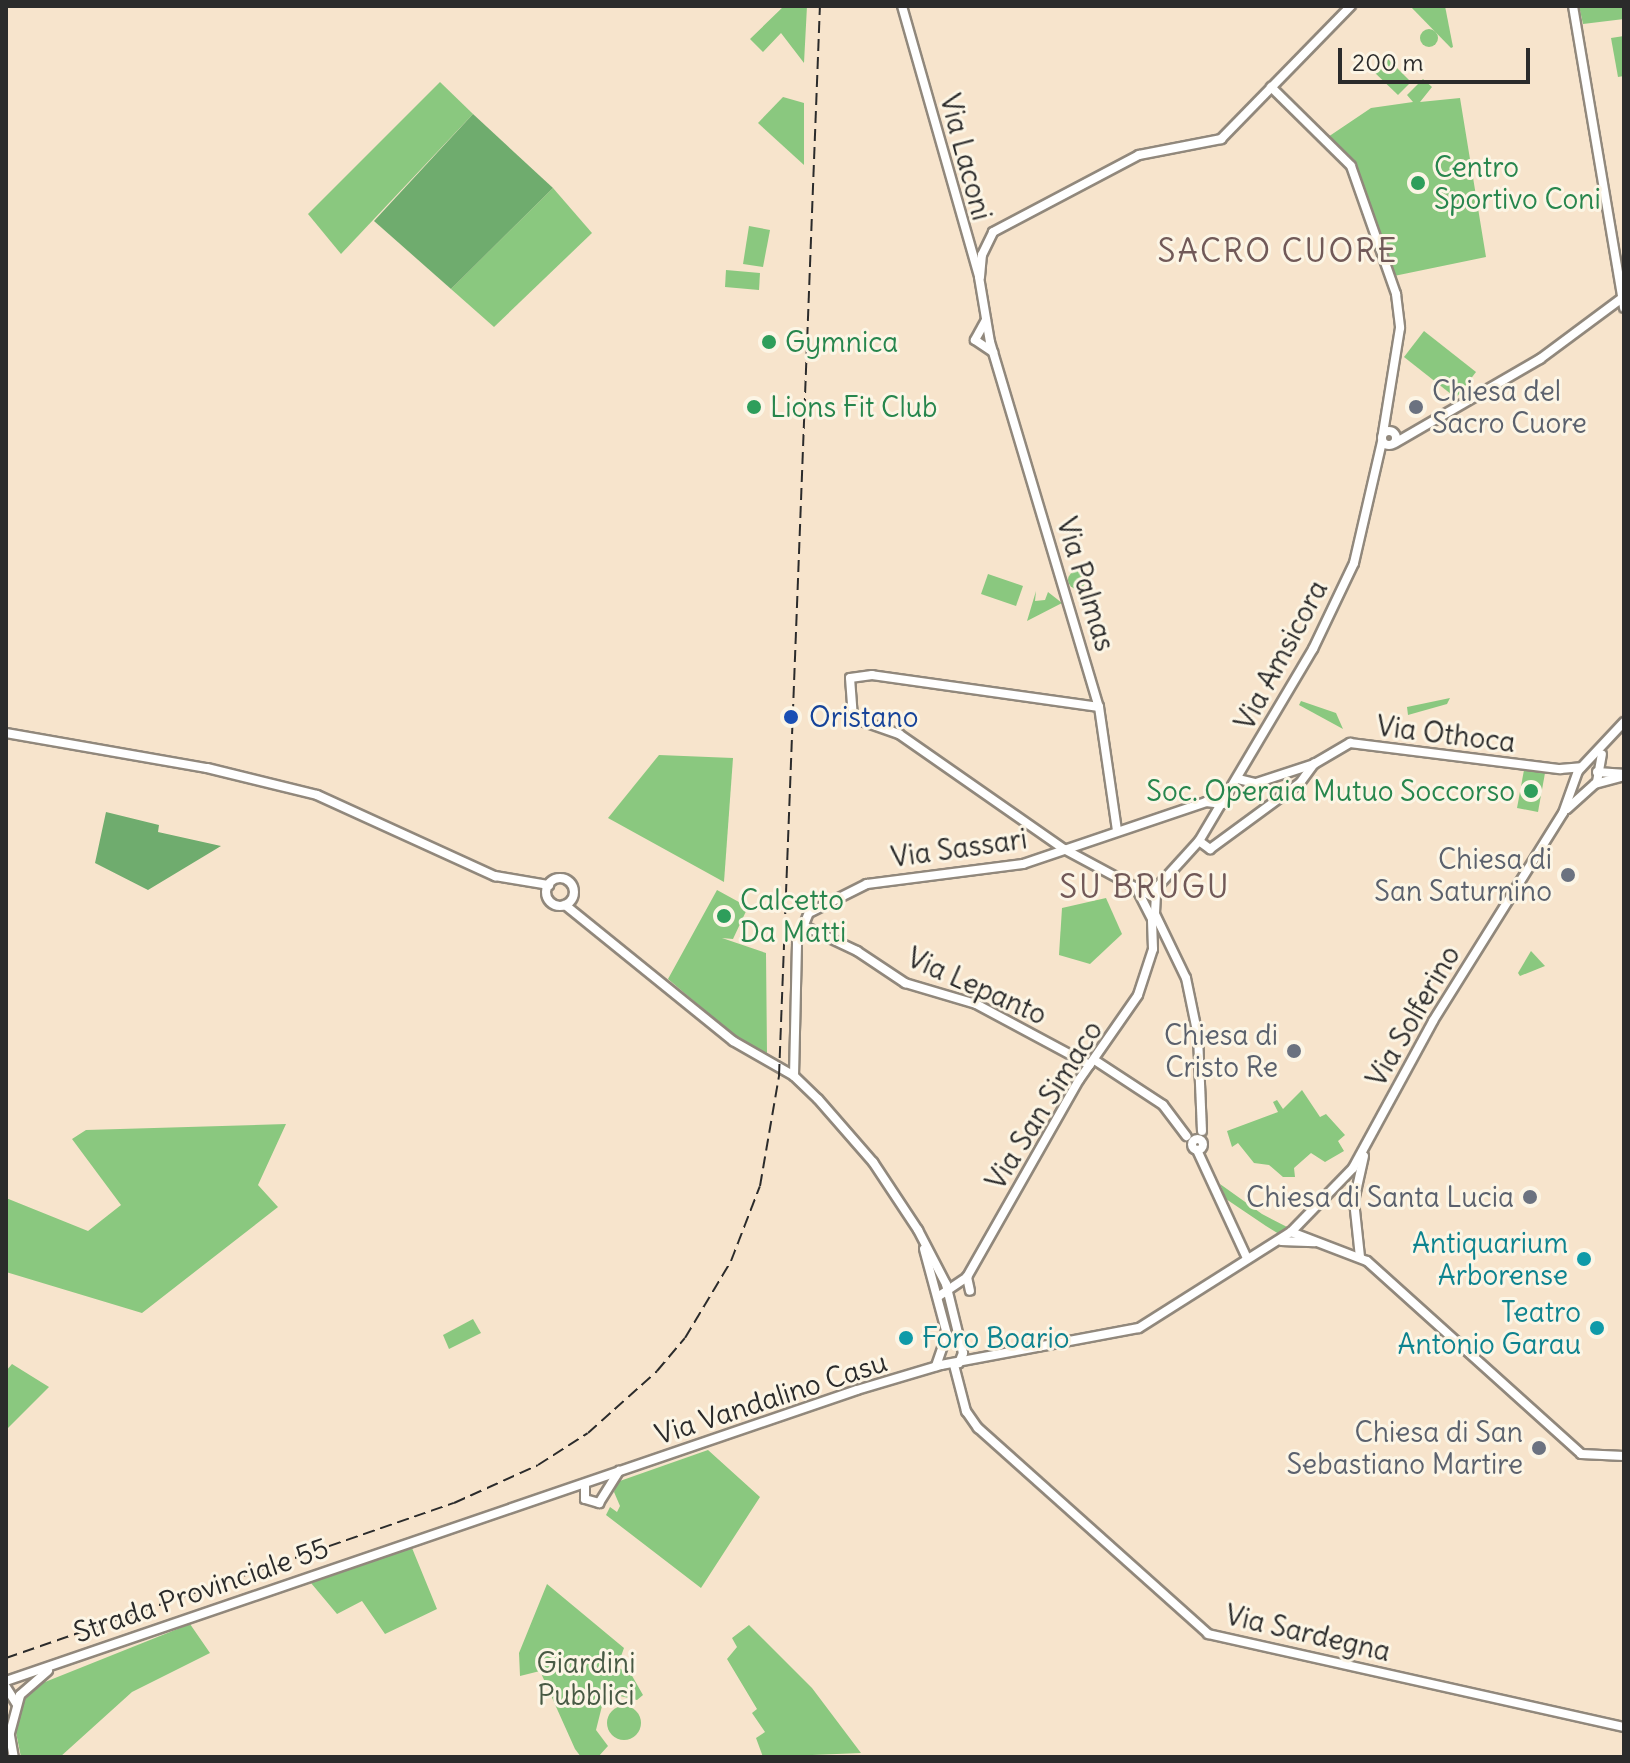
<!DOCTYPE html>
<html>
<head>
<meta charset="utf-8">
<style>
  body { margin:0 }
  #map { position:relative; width:1630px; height:1763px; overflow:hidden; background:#f7e4cc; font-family:Delius,sans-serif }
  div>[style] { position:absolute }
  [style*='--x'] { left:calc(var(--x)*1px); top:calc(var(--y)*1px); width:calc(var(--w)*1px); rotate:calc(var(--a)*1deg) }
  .green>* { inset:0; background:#8ac87f }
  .round { border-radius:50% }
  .forest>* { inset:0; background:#6fac6e }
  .roads { filter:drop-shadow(2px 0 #91887c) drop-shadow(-2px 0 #91887c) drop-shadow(0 2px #91887c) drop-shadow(0 -2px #91887c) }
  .secondary>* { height:8px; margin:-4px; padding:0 4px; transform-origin:4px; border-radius:4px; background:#fff }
  .secondary>.ring { margin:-4px; padding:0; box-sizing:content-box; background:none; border:8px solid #fff; border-radius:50% }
  .rail>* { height:2px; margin-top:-1px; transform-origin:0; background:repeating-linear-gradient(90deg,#2b2b2b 0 12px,transparent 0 18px) }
  .dots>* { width:22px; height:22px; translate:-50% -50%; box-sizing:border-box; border:4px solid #fcf5e5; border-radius:50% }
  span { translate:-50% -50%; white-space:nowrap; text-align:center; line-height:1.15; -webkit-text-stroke:6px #fcf5e5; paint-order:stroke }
  .street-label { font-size:28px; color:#2b2b2b }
  .leisure-label { font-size:28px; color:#27864d }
  .left { translate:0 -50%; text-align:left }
  .right { translate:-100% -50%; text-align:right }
  .worship-label { font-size:28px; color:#5b616d }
  .transit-label { font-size:28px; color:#164399 }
  .culture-label { font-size:28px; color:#0d838f }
  .park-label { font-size:28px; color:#485a44 }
  .quarter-label { font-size:32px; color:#715958; letter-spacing:2px }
  .frame { position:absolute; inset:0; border:8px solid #2b2b2b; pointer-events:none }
  .scale { position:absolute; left:1338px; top:48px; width:192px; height:36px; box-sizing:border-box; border:4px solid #2b2b2b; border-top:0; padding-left:10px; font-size:24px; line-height:28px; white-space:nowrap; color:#2b2b2b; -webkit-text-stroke:6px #fcf5e5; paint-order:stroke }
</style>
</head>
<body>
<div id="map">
  <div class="green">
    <i style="clip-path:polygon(784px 6px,807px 6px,804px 63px,781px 33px,763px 52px,750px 39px)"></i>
    <i style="clip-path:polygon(1410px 6px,1445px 6px,1453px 47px,1451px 48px)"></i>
    <i style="clip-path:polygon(1579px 6px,1624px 6px,1624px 19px,1583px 24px)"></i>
    <i class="round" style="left:1420px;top:29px;width:18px;height:18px"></i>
    <i style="clip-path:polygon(1624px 36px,1624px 76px,1618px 77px,1611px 38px)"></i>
    <i style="clip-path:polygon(1386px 57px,1411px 82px,1398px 95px,1373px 71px)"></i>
    <i style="clip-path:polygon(1423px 79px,1432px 87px,1420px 102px,1460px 98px,1486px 257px,1394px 276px,1355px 165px,1325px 139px,1371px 108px,1413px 102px,1407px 95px)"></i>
    <i style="clip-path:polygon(440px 82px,473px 114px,341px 254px,308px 214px)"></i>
    <i style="clip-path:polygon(783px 97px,804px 103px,804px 165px,758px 123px)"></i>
    <i style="clip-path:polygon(553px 188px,592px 233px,494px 327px,451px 289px)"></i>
    <i style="clip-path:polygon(749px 226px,770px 230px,763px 267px,743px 264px)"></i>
    <i style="clip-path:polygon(726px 270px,760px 273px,759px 290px,725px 287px)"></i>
    <i style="clip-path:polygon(1424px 331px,1476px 372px,1456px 398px,1404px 357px)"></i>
    <i class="round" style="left:1068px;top:571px;width:18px;height:18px"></i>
    <i style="clip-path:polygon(988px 574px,1023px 586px,1016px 606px,981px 594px)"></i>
    <i style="clip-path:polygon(1036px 591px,1035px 601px,1045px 600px,1048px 592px,1062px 603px,1027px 621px)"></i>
    <i style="clip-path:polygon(1450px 698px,1447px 704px,1408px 715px,1407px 707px)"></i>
    <i style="clip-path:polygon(1301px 701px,1336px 713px,1343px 729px,1299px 705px)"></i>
    <i style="clip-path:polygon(659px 755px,733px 758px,724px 882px,608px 818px)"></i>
    <i style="clip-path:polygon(1524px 770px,1545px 773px,1538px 812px,1517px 808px)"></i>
    <i style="clip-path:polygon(717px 890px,748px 907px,733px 939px,722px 938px,766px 953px,767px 1053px,749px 1048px,668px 979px)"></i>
    <i style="clip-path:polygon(1106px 898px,1122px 934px,1090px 964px,1059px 955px,1062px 908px)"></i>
    <i style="clip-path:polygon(1531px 951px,1545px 966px,1520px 976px,1518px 973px)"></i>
    <i style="clip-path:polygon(1302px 1090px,1320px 1117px,1326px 1114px,1345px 1135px,1338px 1141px,1344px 1151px,1325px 1162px,1311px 1153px,1294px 1168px,1295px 1177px,1283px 1177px,1269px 1165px,1254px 1163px,1238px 1143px,1232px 1147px,1227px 1131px,1278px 1112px,1273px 1102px,1277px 1100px,1283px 1109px)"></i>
    <i style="clip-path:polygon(286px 1124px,258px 1185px,278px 1207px,142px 1313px,6px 1272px,6px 1198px,88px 1231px,121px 1205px,72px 1139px,86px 1130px)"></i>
    <i style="clip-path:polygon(1220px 1184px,1262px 1214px,1289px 1228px,1279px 1234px,1266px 1226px,1226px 1199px)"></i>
    <i style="clip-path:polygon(473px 1319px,481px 1333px,449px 1349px,443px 1335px)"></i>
    <i style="clip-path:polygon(12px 1364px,49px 1387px,6px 1430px,6px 1371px)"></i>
    <i style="clip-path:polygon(708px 1450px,760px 1497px,701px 1588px,606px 1515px,610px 1507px,617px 1512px,620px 1506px,614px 1492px,617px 1482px)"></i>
    <i style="clip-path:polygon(412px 1548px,437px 1609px,385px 1634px,362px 1601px,337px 1614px,311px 1583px)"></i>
    <i style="clip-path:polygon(547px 1584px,624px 1648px,617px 1667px,631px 1674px,643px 1695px,637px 1700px,620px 1696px,602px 1706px,596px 1730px,608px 1746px,598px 1757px,581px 1757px,575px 1749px,540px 1671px,520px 1676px,519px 1653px)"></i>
    <i style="clip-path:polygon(190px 1624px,210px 1653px,132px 1692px,60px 1757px,21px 1757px,14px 1723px,30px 1688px)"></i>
    <i style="clip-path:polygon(749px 1625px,812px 1688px,861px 1753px,763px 1757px,756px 1738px,765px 1732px,752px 1713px,757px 1709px,727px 1659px,737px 1647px,732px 1638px)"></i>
    <i class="round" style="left:607px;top:1706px;width:34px;height:34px"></i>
  </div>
  <div class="forest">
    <i style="clip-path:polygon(473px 114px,553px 188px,451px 289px,374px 221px)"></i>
    <i style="clip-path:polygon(106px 812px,159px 825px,158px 832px,221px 846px,148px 890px,95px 863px)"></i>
  </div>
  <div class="roads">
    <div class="secondary">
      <i style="--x:902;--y:6;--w:282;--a:74.1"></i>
      <i style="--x:979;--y:277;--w:66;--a:80.4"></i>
      <i style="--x:990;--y:342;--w:381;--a:73.4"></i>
      <i style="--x:1099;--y:707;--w:125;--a:81.7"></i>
      <i style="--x:1573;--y:6;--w:306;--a:80.4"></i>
      <i style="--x:1271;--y:87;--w:112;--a:44.6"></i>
      <i style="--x:1351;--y:166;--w:136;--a:70.6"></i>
      <i style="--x:1396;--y:294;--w:34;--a:83"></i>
      <i style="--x:1400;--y:328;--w:106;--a:99.2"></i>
      <i style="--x:980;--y:277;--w:22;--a:-85"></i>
      <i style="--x:982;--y:255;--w:25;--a:-64"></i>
      <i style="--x:993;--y:232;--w:165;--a:-27.8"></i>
      <i style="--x:1139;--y:155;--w:84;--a:-11"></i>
      <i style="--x:1221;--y:139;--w:186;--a:-45.7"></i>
      <i style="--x:986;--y:320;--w:23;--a:119"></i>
      <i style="--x:975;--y:340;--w:22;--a:34"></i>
      <i class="ring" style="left:1382px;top:431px;width:6px;height:6px"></i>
      <i style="--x:1395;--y:443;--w:168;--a:-30.1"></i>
      <i style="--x:1540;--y:359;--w:102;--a:-36.6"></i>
      <i style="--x:1099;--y:707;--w:229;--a:-172"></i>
      <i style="--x:872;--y:675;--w:22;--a:172"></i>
      <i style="--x:850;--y:678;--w:40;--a:85.7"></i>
      <i style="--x:853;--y:718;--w:49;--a:19.2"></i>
      <i style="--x:899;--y:734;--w:201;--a:34.9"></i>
      <i style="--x:1064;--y:849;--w:103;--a:28.3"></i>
      <i style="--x:6;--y:733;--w:204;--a:9.9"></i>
      <i style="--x:207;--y:768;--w:113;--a:13.8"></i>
      <i style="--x:317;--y:795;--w:196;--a:24.5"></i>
      <i style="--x:495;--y:876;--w:55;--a:9.5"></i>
      <i style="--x:1597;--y:772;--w:26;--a:4"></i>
      <i style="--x:1238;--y:779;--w:18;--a:13"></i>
      <i style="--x:1256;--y:783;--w:61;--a:-18.1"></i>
      <i style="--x:1595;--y:784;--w:30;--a:-15"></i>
      <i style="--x:1567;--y:809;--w:40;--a:-42"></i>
      <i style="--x:1597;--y:782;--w:28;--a:-80"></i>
      <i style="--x:1199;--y:841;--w:14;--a:36"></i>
      <i style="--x:1210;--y:849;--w:112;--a:-36.3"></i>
      <i style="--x:1300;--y:783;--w:24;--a:-54"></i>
      <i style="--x:1314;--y:764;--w:42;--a:-30.3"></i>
      <i style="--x:1350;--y:743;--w:212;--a:7.1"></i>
      <i style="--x:1560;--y:769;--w:21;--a:-5"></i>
      <i class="ring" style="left:546px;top:878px;width:20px;height:20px"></i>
      <i style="--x:1156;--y:894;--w:20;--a:93"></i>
      <i style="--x:1155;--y:914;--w:71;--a:64.2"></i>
      <i style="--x:1186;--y:978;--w:59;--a:78.3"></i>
      <i style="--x:1198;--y:1036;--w:95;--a:87.6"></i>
      <i style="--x:1150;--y:895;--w:73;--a:-47.8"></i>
      <i style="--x:1199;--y:841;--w:223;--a:-59.3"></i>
      <i style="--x:1313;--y:649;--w:95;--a:-64.5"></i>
      <i style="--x:1354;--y:563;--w:124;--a:-77"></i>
      <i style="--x:565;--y:905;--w:216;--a:39"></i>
      <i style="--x:733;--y:1041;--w:70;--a:29.8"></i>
      <i style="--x:794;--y:1076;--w:33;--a:44"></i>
      <i style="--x:818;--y:1099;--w:84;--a:48.9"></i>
      <i style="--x:873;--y:1162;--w:82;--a:56.5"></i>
      <i style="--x:918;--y:1230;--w:61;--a:62.6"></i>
      <i style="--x:946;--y:1284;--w:71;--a:76.2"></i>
      <i style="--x:963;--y:1353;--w:11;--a:112"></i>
      <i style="--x:804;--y:926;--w:59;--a:25.3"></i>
      <i style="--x:857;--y:951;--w:58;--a:33.7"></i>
      <i style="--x:905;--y:983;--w:74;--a:16.5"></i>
      <i style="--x:976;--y:1004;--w:129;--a:28.2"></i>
      <i style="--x:1096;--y:1061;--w:80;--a:33.3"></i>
      <i style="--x:1163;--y:1105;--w:39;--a:53"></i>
      <i style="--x:794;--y:1076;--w:134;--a:-88.7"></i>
      <i style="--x:797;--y:942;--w:31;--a:-68"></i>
      <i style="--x:809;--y:913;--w:65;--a:-26.6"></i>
      <i style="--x:867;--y:884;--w:157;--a:-7.3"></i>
      <i style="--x:1023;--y:864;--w:193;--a:-18.7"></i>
      <i style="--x:1206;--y:802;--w:17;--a:7"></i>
      <i class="ring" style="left:1191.5px;top:1138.5px;width:3px;height:3px"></i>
      <i style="--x:1197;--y:1150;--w:119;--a:65.2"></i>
      <i style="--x:1291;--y:1232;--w:81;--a:20.9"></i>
      <i style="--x:1367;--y:1261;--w:288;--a:42"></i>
      <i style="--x:1581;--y:1454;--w:43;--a:2.7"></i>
      <i style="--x:1281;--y:1241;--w:34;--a:2"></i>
      <i style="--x:924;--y:1249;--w:88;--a:74.9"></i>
      <i style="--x:947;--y:1334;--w:34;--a:109"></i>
      <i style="--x:1360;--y:1257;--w:56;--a:-96.1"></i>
      <i style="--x:1354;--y:1201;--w:46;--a:-77.5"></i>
      <i style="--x:967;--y:1277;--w:14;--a:78"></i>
      <i style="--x:939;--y:1296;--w:34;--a:-34"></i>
      <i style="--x:967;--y:1277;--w:227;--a:-60.4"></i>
      <i style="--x:1079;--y:1080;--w:103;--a:-55.2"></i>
      <i style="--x:1138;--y:995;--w:48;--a:-71.9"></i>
      <i style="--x:1153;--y:949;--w:30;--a:-92"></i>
      <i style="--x:1152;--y:919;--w:29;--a:-117"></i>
      <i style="--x:954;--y:1365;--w:48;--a:75.4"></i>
      <i style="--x:966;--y:1411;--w:21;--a:55"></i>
      <i style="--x:978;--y:1428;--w:309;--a:41.8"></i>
      <i style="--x:1208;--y:1634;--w:426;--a:12.6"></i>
      <i style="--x:585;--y:1484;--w:15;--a:90"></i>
      <i style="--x:585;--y:1499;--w:15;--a:16"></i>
      <i style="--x:599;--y:1503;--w:38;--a:-58"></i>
      <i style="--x:6;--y:1681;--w:899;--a:-18.88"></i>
      <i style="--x:857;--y:1390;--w:88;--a:-16.6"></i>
      <i style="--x:941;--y:1365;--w:201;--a:-10.6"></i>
      <i style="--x:1139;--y:1328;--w:180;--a:-32.3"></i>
      <i style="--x:1291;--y:1232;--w:89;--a:-45.9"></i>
      <i style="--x:1353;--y:1168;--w:167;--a:-61.4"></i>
      <i style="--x:1433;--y:1021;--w:245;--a:-58"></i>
      <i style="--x:1563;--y:813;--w:45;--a:-70.3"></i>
      <i style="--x:1578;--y:771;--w:67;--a:-46.8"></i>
      <i style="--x:6;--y:1687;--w:19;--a:58"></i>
      <i style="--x:9;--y:1730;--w:27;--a:80"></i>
      <i style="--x:10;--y:1733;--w:39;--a:-75"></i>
      <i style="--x:20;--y:1695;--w:37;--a:-41"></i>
    </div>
  </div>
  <div class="rail">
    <i style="--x:6;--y:1658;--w:474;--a:-19.1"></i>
    <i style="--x:454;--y:1503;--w:92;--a:-24.3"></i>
    <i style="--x:538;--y:1465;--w:59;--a:-32.6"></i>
    <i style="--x:588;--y:1433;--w:93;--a:-41.9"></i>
    <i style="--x:657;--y:1371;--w:43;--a:-49.7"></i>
    <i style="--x:685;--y:1338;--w:90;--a:-59.1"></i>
    <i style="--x:731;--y:1261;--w:80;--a:-68.9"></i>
    <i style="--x:760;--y:1186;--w:112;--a:-80.2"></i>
    <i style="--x:779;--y:1076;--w:1071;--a:-87.81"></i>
  </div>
  <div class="dots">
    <i style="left:1418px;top:183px;background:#2e9e5b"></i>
    <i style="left:769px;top:342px;background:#2e9e5b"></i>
    <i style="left:754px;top:407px;background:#2e9e5b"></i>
    <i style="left:1416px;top:407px;background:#6b7280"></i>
    <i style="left:791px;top:717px;background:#1a4fb4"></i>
    <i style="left:1531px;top:791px;background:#2e9e5b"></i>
    <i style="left:1568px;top:875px;background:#6b7280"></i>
    <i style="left:724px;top:916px;background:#2e9e5b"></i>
    <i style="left:1294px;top:1051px;background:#6b7280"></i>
    <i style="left:1530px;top:1197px;background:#6b7280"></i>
    <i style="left:1584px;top:1259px;background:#0f9aa8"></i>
    <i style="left:1597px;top:1328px;background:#0f9aa8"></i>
    <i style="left:906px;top:1338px;background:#0f9aa8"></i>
    <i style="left:1539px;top:1448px;background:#6b7280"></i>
  </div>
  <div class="street-label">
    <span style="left:966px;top:157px;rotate:75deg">Via Laconi</span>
    <span style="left:1086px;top:584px;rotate:73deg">Via Palmas</span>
    <span style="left:1281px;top:655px;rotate:-62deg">Via Amsicora</span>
    <span style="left:1446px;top:734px;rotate:7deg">Via Othoca</span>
    <span style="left:959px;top:848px;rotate:-8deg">Via Sassari</span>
    <span style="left:977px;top:986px;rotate:24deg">Via Lepanto</span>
    <span style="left:1413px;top:1016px;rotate:-60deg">Via Solferino</span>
    <span style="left:1044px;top:1105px;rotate:-58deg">Via San Simaco</span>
    <span style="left:771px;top:1398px;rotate:-18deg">Via Vandalino Casu</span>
    <span style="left:201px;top:1590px;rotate:-19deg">Strada Provinciale 55</span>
    <span style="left:1308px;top:1633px;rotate:13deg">Via Sardegna</span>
  </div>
  <div class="leisure-label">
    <span class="left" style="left:1434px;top:183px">Centro<br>Sportivo Coni</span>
    <span class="left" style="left:785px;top:342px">Gymnica</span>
    <span class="left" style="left:770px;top:407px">Lions Fit Club</span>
    <span class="right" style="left:1515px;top:791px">Soc. Operaia Mutuo Soccorso</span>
    <span class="left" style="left:740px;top:916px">Calcetto<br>Da Matti</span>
  </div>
  <div class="worship-label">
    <span class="left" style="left:1432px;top:407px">Chiesa del<br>Sacro Cuore</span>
    <span class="right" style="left:1552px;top:875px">Chiesa di<br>San Saturnino</span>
    <span class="right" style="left:1278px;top:1051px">Chiesa di<br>Cristo Re</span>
    <span class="right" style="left:1514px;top:1197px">Chiesa di Santa Lucia</span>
    <span class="right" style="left:1523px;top:1448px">Chiesa di San<br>Sebastiano Martire</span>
  </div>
  <div class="transit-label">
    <span class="left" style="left:809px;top:717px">Oristano</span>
  </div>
  <div class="culture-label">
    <span class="right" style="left:1568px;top:1259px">Antiquarium<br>Arborense</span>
    <span class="right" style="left:1581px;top:1328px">Teatro<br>Antonio Garau</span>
    <span class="left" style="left:922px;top:1338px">Foro Boario</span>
  </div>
  <div class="park-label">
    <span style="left:586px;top:1679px">Giardini<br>Pubblici</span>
  </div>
  <div class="quarter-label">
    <span style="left:1278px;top:251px">SACRO CUORE</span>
    <span style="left:1145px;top:887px">SU BRUGU</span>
  </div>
  <div class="frame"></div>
  <div class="scale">200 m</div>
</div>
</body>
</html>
